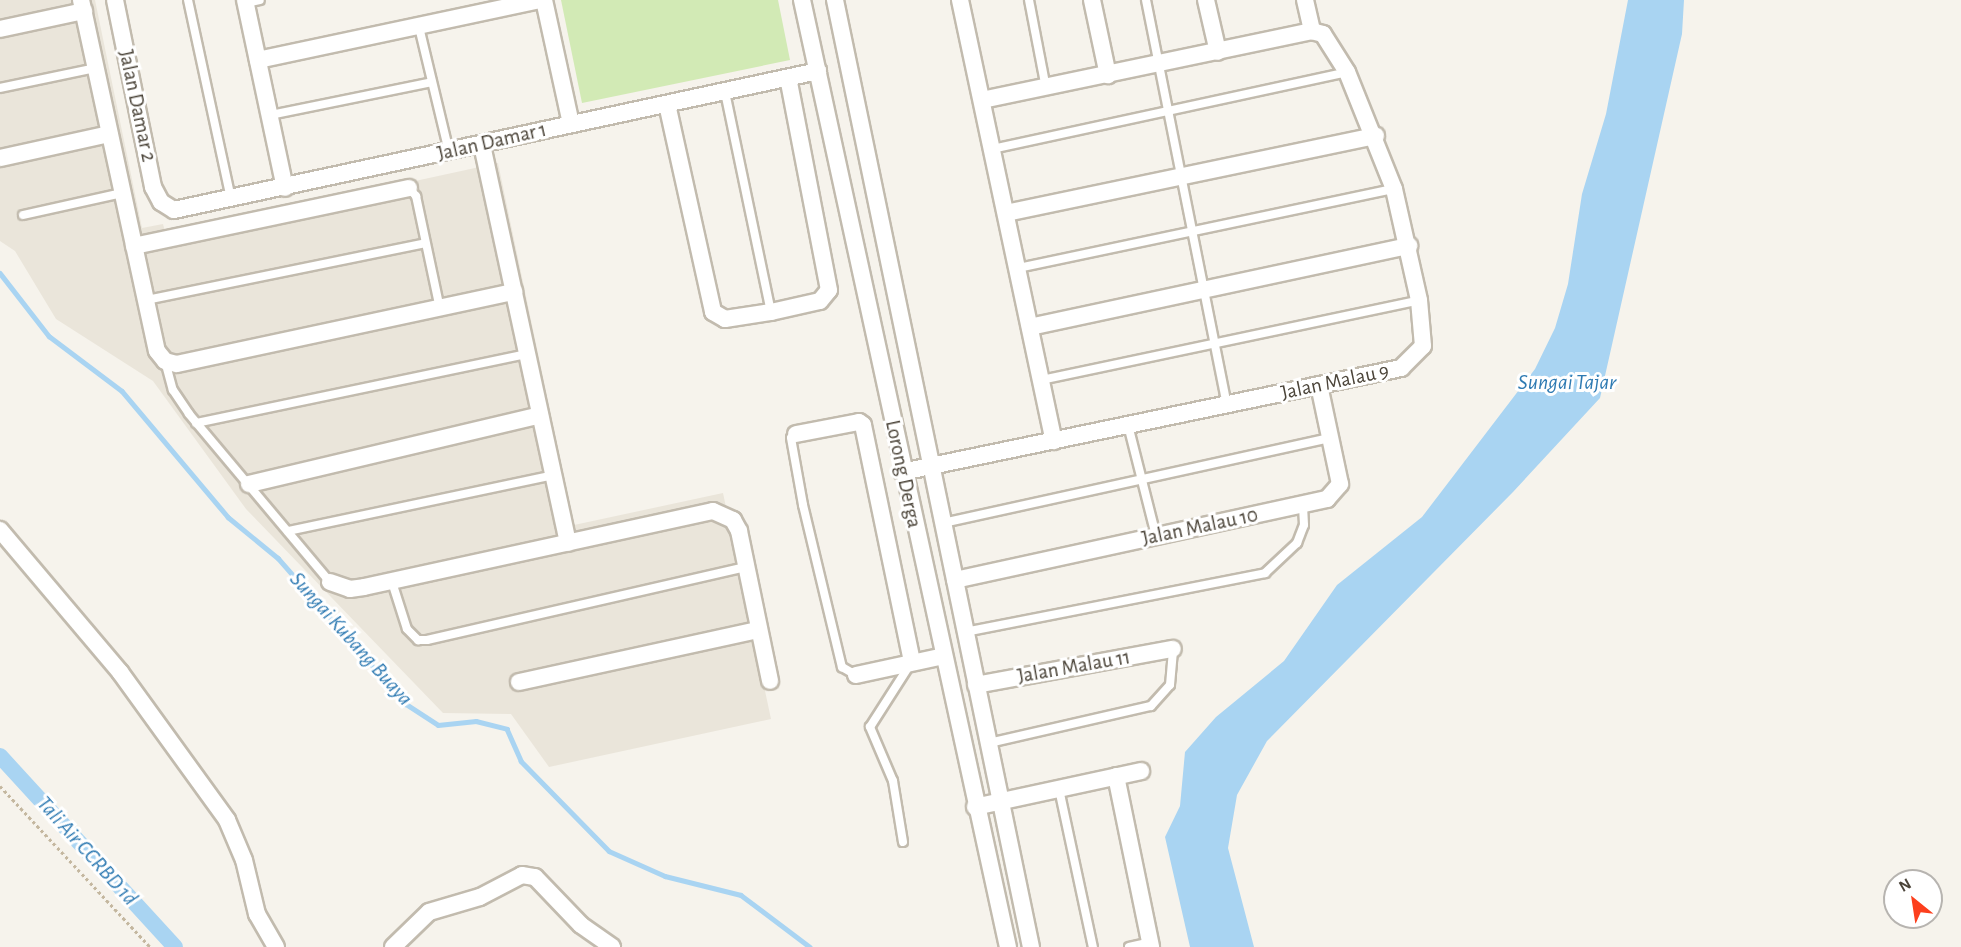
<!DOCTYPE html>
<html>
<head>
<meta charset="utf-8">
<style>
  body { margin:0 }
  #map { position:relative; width:1961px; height:947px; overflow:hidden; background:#f6f3ec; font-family:"Alegreya Sans",sans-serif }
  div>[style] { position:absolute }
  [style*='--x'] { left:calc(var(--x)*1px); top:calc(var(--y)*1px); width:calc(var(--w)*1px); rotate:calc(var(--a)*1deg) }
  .residential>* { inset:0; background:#eae5da }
  .green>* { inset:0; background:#d2eab5 }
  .water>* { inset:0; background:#a9d4f2 }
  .stream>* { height:4.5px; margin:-2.25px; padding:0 2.25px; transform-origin:2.25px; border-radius:2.25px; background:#a9d4f2 }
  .canal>* { height:16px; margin:-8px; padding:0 8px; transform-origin:8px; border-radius:8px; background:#a9d4f2 }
  .path>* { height:3px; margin-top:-1.5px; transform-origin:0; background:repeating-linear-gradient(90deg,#c4b79f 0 3px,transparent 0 6px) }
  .roads { filter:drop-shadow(2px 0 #c2bbae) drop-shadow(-2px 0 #c2bbae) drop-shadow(0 2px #c2bbae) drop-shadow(0 -2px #c2bbae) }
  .lane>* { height:8px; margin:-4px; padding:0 4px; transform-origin:4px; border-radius:4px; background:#fff }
  .street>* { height:16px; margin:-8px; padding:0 8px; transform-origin:8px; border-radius:8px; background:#fff }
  span { translate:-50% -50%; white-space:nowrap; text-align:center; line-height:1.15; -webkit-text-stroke:6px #fff; paint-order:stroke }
  .street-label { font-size:21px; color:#4b4439 }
  .water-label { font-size:22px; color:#2e7ab2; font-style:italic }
  .north { position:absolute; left:1883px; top:869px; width:60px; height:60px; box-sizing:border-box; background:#fff; border:2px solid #b7b4b0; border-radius:50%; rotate:330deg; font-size:16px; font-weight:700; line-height:24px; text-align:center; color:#4b4439 }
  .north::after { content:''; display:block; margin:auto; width:21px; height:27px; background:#fc3f1d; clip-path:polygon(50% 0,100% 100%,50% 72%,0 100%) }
</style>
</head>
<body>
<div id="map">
  <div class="residential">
    <i style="clip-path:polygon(0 0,95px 0,142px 228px,163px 224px,166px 235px,498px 163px,574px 525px,723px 493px,771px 719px,549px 767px,511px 714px,443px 713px,246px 509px,153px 381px,56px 319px,15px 251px,0 241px)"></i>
  </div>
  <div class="green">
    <i style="clip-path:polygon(561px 0,778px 0,790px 60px,582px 103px)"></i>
  </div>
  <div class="water">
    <i style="clip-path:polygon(1628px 0,1684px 0,1682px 34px,1600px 398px,1513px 492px,1267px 741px,1237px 795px,1228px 848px,1254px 947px,1190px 947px,1165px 837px,1180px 806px,1185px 752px,1216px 717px,1284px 661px,1337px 585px,1422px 517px,1535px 369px,1555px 328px,1568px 284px,1582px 194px,1606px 114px)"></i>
  </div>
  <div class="stream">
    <i style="--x:0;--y:273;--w:80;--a:52.1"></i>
    <i style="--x:49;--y:336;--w:91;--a:37"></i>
    <i style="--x:122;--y:391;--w:165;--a:49.9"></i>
    <i style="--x:228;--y:517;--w:65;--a:39.4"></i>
    <i style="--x:278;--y:558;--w:194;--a:48.8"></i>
    <i style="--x:406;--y:704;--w:38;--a:33"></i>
    <i style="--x:438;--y:725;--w:38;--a:-6"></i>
    <i style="--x:476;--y:721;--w:32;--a:14"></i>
    <i style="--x:507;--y:729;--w:35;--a:66"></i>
    <i style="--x:521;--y:761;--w:126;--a:45.6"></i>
    <i style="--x:609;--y:851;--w:61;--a:24.1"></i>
    <i style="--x:665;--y:876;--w:78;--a:14"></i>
    <i style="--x:741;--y:895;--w:86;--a:37"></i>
  </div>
  <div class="canal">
    <i style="--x:0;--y:756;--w:259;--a:47.5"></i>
  </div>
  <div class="path">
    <i style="--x:0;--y:786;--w:220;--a:47"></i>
  </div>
  <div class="roads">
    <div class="lane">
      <i style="--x:188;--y:0;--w:204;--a:77.8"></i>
      <i style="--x:1029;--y:0;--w:90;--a:79.1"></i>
      <i style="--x:1146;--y:0;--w:412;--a:78.7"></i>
      <i style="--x:246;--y:3;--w:14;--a:-12"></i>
      <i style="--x:419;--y:27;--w:129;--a:76.5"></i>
      <i style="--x:0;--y:88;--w:98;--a:-11.8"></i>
      <i style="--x:725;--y:92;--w:225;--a:78.2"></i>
      <i style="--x:270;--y:115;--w:165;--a:-11.5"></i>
      <i style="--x:992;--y:149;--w:363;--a:-12.2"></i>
      <i style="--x:409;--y:188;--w:11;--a:49"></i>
      <i style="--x:416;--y:196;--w:116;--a:78"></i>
      <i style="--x:23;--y:215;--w:101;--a:-12.5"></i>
      <i style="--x:1018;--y:268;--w:384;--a:-11.9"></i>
      <i style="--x:146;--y:300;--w:285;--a:-11.5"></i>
      <i style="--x:165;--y:361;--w:30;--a:75"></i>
      <i style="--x:173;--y:390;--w:29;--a:56"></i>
      <i style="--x:189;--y:414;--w:219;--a:50"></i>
      <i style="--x:1041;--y:380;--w:386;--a:-11.9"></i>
      <i style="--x:196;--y:423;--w:338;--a:-11.8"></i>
      <i style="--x:1128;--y:425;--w:114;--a:75.8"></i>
      <i style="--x:796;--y:434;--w:6;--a:141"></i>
      <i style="--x:791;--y:438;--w:68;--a:79.8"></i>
      <i style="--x:803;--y:505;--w:167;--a:76.5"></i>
      <i style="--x:842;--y:667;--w:16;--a:30"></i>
      <i style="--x:943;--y:523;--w:397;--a:-12.4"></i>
      <i style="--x:288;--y:531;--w:271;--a:-11.9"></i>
      <i style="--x:392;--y:582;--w:49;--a:72.3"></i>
      <i style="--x:407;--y:629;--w:16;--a:45"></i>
      <i style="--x:418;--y:640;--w:9;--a:0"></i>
      <i style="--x:427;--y:640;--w:328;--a:-12.9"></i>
      <i style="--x:965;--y:632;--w:306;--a:-11.1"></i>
      <i style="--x:1265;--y:573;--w:44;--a:-43.2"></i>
      <i style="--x:1297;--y:543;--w:19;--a:-69"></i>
      <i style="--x:1304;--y:525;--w:20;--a:-93"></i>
      <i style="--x:989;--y:743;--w:166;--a:-12.9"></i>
      <i style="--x:1151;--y:706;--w:28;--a:-48"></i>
      <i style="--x:1170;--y:685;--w:36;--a:-85"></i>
      <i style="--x:1059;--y:789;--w:162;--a:77.9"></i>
      <i style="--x:903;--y:842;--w:62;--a:-99.3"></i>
      <i style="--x:893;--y:781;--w:59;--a:-113.1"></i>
      <i style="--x:870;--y:727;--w:72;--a:-57.4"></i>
      <i style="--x:1129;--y:947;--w:22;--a:-13"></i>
    </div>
    <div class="street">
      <i style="--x:81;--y:0;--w:359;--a:77.8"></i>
      <i style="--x:157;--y:351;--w:13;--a:51"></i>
      <i style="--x:165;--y:361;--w:12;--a:14"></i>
      <i style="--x:177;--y:364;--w:345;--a:-12.1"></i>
      <i style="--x:115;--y:0;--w:191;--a:78.5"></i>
      <i style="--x:153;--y:187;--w:17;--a:62"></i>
      <i style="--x:161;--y:202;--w:15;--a:32"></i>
      <i style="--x:174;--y:210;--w:659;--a:-12.18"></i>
      <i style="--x:245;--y:0;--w:192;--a:78"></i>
      <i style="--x:544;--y:0;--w:127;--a:77.7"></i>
      <i style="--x:802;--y:0;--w:969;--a:77.73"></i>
      <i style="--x:835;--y:0;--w:967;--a:78.31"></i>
      <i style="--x:960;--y:0;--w:451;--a:78"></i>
      <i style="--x:1092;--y:0;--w:77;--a:78"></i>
      <i style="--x:1206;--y:0;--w:53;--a:77"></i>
      <i style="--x:1305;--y:0;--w:32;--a:77"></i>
      <i style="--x:0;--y:29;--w:86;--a:-12.1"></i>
      <i style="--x:258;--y:60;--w:289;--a:-12"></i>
      <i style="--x:667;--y:104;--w:213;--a:77.5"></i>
      <i style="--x:713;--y:312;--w:14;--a:30"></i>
      <i style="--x:725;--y:319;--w:47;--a:-8.7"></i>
      <i style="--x:771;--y:312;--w:50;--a:-12.7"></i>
      <i style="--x:820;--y:301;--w:14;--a:-51"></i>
      <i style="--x:829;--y:290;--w:216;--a:-100.9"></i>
      <i style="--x:482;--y:145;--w:407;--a:77.8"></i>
      <i style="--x:0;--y:158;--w:112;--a:-12.4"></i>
      <i style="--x:1006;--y:213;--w:378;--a:-11.8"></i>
      <i style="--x:134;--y:246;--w:281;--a:-11.9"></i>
      <i style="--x:1030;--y:327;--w:388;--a:-12.1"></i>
      <i style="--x:796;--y:434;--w:64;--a:-10.8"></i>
      <i style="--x:859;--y:422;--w:5;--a:37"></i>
      <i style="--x:863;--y:425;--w:241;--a:78.3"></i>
      <i style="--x:902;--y:472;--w:510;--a:-11.77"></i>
      <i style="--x:1401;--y:368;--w:31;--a:-45"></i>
      <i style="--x:1423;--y:346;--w:46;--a:-95"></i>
      <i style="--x:1419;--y:300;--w:114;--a:-102.7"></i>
      <i style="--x:1394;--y:189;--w:126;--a:-111.9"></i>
      <i style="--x:1347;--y:72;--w:45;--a:-122.3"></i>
      <i style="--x:1323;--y:34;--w:11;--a:-165"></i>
      <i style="--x:1312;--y:31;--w:337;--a:168.2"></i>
      <i style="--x:249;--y:484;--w:299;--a:-13.3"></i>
      <i style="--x:0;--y:530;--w:186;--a:49.8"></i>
      <i style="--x:120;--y:672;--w:183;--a:54.1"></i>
      <i style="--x:227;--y:820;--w:43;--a:67"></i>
      <i style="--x:244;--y:860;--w:56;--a:76.5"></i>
      <i style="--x:257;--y:914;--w:38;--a:60"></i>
      <i style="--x:955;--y:580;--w:381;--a:-12.3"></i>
      <i style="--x:1327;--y:499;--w:20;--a:-49"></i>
      <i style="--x:1340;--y:484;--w:101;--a:-102"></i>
      <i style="--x:330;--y:582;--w:21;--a:19"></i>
      <i style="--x:350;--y:589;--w:14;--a:-8"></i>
      <i style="--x:364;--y:587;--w:357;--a:-12.3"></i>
      <i style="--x:713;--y:511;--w:22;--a:24"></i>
      <i style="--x:733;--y:520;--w:13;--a:61"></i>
      <i style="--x:739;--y:531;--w:153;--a:78.3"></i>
      <i style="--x:856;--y:675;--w:90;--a:-12.2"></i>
      <i style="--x:519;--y:682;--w:245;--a:-12.3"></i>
      <i style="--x:976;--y:685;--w:200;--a:-10.4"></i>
      <i style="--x:1116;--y:776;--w:175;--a:78.4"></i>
      <i style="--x:975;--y:807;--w:170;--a:-12.2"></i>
      <i style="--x:393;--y:947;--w:50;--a:-44.2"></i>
      <i style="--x:429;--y:912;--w:53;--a:-16.4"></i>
      <i style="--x:480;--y:897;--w:47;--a:-27.6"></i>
      <i style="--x:522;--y:875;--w:13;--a:9"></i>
      <i style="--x:535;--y:877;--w:66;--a:46.2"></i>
      <i style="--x:581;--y:925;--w:38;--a:35"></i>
    </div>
  </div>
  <div class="street-label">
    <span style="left:137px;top:106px;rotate:78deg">Jalan Damar 2</span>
    <span style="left:492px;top:142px;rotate:-13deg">Jalan Damar 1</span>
    <span style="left:1335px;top:382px;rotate:-12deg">Jalan Malau 9</span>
    <span style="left:903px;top:474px;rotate:78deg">Lorong Derga</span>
    <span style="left:1200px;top:527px;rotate:-12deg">Jalan Malau 10</span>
    <span style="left:1074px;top:667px;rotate:-10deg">Jalan Malau 11</span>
  </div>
  <div class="water-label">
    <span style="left:1567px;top:383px">Sungai Tajar</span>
    <span style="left:351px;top:639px;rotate:48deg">Sungai Kubang Buaya</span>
    <span style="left:87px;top:851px;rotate:48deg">Tali Air CCRBD 1d</span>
  </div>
  <div class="north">N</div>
</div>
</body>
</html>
